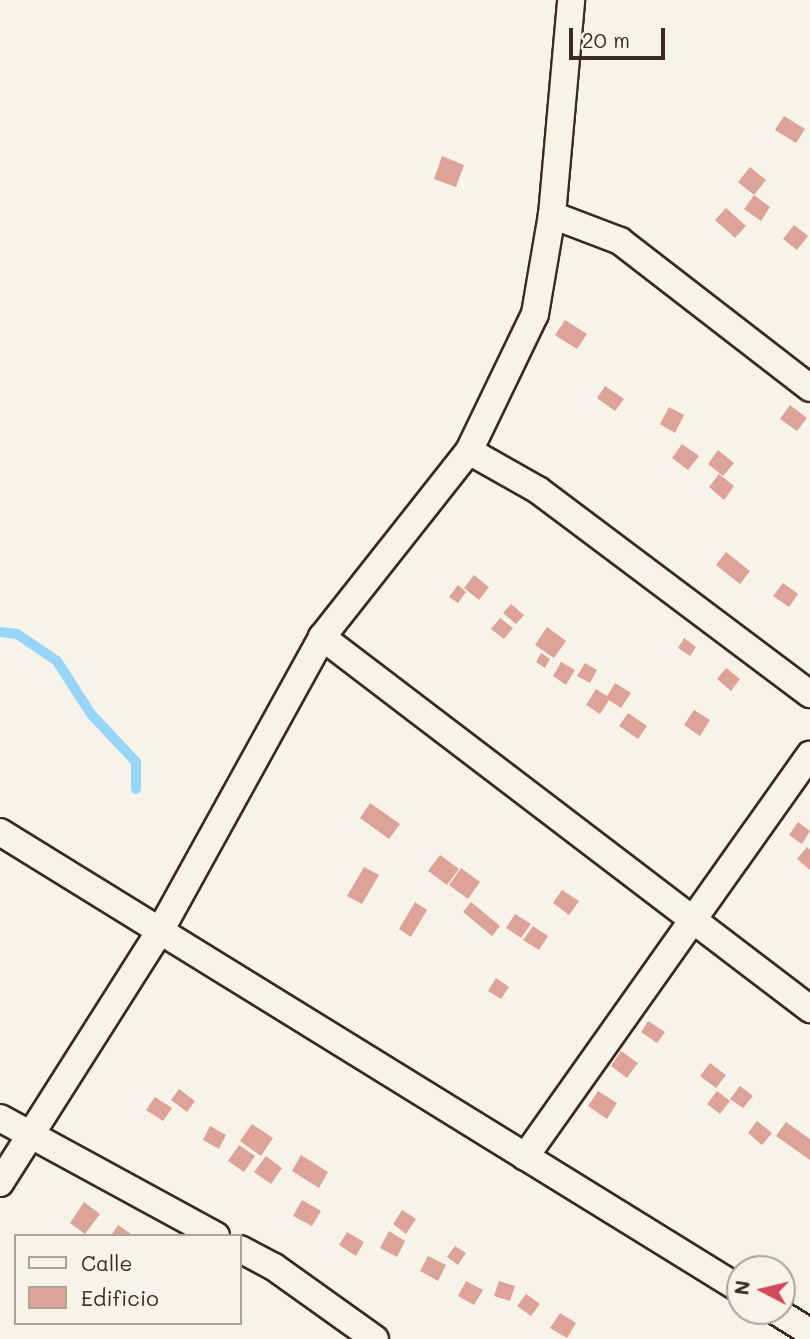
<!DOCTYPE html>
<html>
<head>
<meta charset="utf-8">
<style>
  body { margin:0 }
  #map { position:relative; width:810px; height:1339px; overflow:hidden; background:#f7f3e8; font-family:Mali,sans-serif }
  div>[style] { position:absolute }
  [style*='--x'] { left:calc(var(--x)*1px); top:calc(var(--y)*1px); width:calc(var(--w)*1px); rotate:calc(var(--a)*1deg) }
  .stream>* { height:10px; margin:-5px; padding:0 5px; transform-origin:5px; border-radius:5px; background:#98d6f9 }
  .building>* { inset:0; background:#dda399 }
  .roads { filter:drop-shadow(2px 0 #3b2a1e) drop-shadow(-2px 0 #3b2a1e) drop-shadow(0 2px #3b2a1e) drop-shadow(0 -2px #3b2a1e) }
  .minor>* { height:26px; margin:-13px; padding:0 13px; transform-origin:13px; border-radius:13px; background:#f7f3e8 }
  span { translate:-50% -50%; white-space:nowrap; text-align:center; line-height:1.15; -webkit-text-stroke:7px #f7f3e8; paint-order:stroke }
  .legend { position:absolute; left:14px; top:1234px; width:228px; height:91px; box-sizing:border-box; background:#f7f3e8; border:2px solid #aca397; margin:0; padding:9px 12px; list-style:none; font-size:21px; color:#3b2a1e }
  .legend li { display:flex; align-items:center; gap:14px; height:35px }
  .legend b { width:35px; border:2px solid #aca397 }
  .north { position:absolute; left:726px; top:1255px; width:70px; height:70px; box-sizing:border-box; background:#f7f3e8; border:2px solid #aca397; border-radius:50%; rotate:277deg; font-size:19px; font-weight:700; line-height:28px; text-align:center; color:#3b2a1e }
  .north::after { content:''; display:block; margin:auto; width:24px; height:32px; background:#d1495b; clip-path:polygon(50% 0,100% 100%,50% 72%,0 100%) }
  .scale { position:absolute; left:569px; top:28px; width:96px; height:32px; box-sizing:border-box; border:4px solid #3b2a1e; border-top:0; padding-left:9px; font-size:21px; line-height:24px; white-space:nowrap; color:#3b2a1e; -webkit-text-stroke:5px #f7f3e8; paint-order:stroke }
</style>
</head>
<body>
<div id="map">
  <div class="stream">
    <i style="--x:0;--y:632;--w:17;--a:7"></i>
    <i style="--x:17;--y:634;--w:48;--a:34"></i>
    <i style="--x:57;--y:661;--w:63;--a:57.3"></i>
    <i style="--x:91;--y:714;--w:66;--a:46.8"></i>
    <i style="--x:136;--y:762;--w:27;--a:90"></i>
  </div>
  <div class="building">
    <i style="clip-path:polygon(784px 116px,805px 129px,796px 143px,775px 130px)"></i>
    <i style="clip-path:polygon(442px 156px,464px 165px,456px 187px,434px 179px)"></i>
    <i style="clip-path:polygon(750px 167px,766px 180px,754px 195px,738px 182px)"></i>
    <i style="clip-path:polygon(754px 195px,770px 207px,761px 221px,744px 209px)"></i>
    <i style="clip-path:polygon(726px 208px,746px 226px,735px 238px,715px 220px)"></i>
    <i style="clip-path:polygon(794px 225px,808px 236px,797px 250px,783px 239px)"></i>
    <i style="clip-path:polygon(565px 320px,587px 334px,577px 349px,555px 335px)"></i>
    <i style="clip-path:polygon(605px 386px,624px 399px,615px 411px,597px 398px)"></i>
    <i style="clip-path:polygon(790px 405px,807px 418px,797px 431px,780px 419px)"></i>
    <i style="clip-path:polygon(669px 407px,684px 415px,675px 433px,660px 424px)"></i>
    <i style="clip-path:polygon(682px 444px,699px 456px,688px 470px,672px 458px)"></i>
    <i style="clip-path:polygon(718px 450px,734px 463px,723px 476px,708px 464px)"></i>
    <i style="clip-path:polygon(719px 474px,734px 486px,724px 500px,709px 487px)"></i>
    <i style="clip-path:polygon(726px 552px,750px 571px,740px 584px,716px 565px)"></i>
    <i style="clip-path:polygon(474px 575px,489px 587px,479px 600px,464px 588px)"></i>
    <i style="clip-path:polygon(783px 583px,798px 594px,789px 607px,773px 596px)"></i>
    <i style="clip-path:polygon(458px 585px,466px 592px,458px 603px,449px 597px)"></i>
    <i style="clip-path:polygon(511px 604px,524px 615px,516px 624px,503px 613px)"></i>
    <i style="clip-path:polygon(500px 618px,513px 628px,504px 639px,491px 629px)"></i>
    <i style="clip-path:polygon(547px 627px,566px 641px,554px 658px,535px 645px)"></i>
    <i style="clip-path:polygon(684px 638px,696px 647px,690px 656px,678px 648px)"></i>
    <i style="clip-path:polygon(541px 653px,550px 659px,545px 668px,536px 662px)"></i>
    <i style="clip-path:polygon(561px 662px,575px 670px,566px 685px,553px 676px)"></i>
    <i style="clip-path:polygon(585px 663px,597px 670px,590px 683px,577px 676px)"></i>
    <i style="clip-path:polygon(726px 668px,740px 679px,731px 691px,717px 679px)"></i>
    <i style="clip-path:polygon(615px 683px,631px 693px,621px 708px,609px 700px,600px 714px,586px 705px,596px 689px,607px 696px)"></i>
    <i style="clip-path:polygon(694px 710px,710px 720px,700px 736px,684px 725px)"></i>
    <i style="clip-path:polygon(628px 713px,647px 726px,638px 739px,619px 726px)"></i>
    <i style="clip-path:polygon(370px 803px,400px 824px,389px 839px,360px 818px)"></i>
    <i style="clip-path:polygon(798px 822px,810px 831px,802px 844px,789px 835px)"></i>
    <i style="clip-path:polygon(807px 847px,810px 850px,810px 870px,797px 859px)"></i>
    <i style="clip-path:polygon(440px 855px,459px 869px,447px 885px,428px 871px)"></i>
    <i style="clip-path:polygon(364px 867px,379px 875px,362px 904px,347px 896px)"></i>
    <i style="clip-path:polygon(461px 868px,480px 882px,468px 899px,449px 885px)"></i>
    <i style="clip-path:polygon(562px 890px,579px 901px,569px 915px,553px 903px)"></i>
    <i style="clip-path:polygon(415px 902px,427px 910px,411px 937px,399px 929px)"></i>
    <i style="clip-path:polygon(471px 902px,500px 926px,492px 936px,463px 912px)"></i>
    <i style="clip-path:polygon(515px 914px,531px 924px,521px 938px,506px 928px)"></i>
    <i style="clip-path:polygon(533px 926px,548px 936px,539px 950px,523px 940px)"></i>
    <i style="clip-path:polygon(496px 978px,509px 987px,501px 999px,488px 991px)"></i>
    <i style="clip-path:polygon(648px 1021px,665px 1032px,657px 1043px,641px 1032px)"></i>
    <i style="clip-path:polygon(621px 1051px,638px 1063px,627px 1078px,611px 1066px)"></i>
    <i style="clip-path:polygon(710px 1063px,726px 1075px,716px 1088px,700px 1076px)"></i>
    <i style="clip-path:polygon(740px 1086px,753px 1096px,743px 1108px,730px 1099px)"></i>
    <i style="clip-path:polygon(179px 1089px,195px 1101px,187px 1112px,171px 1100px)"></i>
    <i style="clip-path:polygon(598px 1091px,617px 1103px,607px 1119px,588px 1106px)"></i>
    <i style="clip-path:polygon(717px 1091px,730px 1101px,720px 1114px,707px 1104px)"></i>
    <i style="clip-path:polygon(155px 1097px,172px 1108px,163px 1121px,146px 1110px)"></i>
    <i style="clip-path:polygon(757px 1121px,772px 1133px,762px 1145px,748px 1133px)"></i>
    <i style="clip-path:polygon(786px 1122px,810px 1139px,810px 1160px,776px 1136px)"></i>
    <i style="clip-path:polygon(252px 1124px,273px 1138px,261px 1156px,240px 1141px)"></i>
    <i style="clip-path:polygon(210px 1126px,226px 1135px,219px 1149px,203px 1140px)"></i>
    <i style="clip-path:polygon(239px 1145px,255px 1156px,244px 1172px,228px 1161px)"></i>
    <i style="clip-path:polygon(301px 1155px,328px 1172px,319px 1188px,292px 1171px)"></i>
    <i style="clip-path:polygon(266px 1156px,282px 1168px,271px 1184px,254px 1172px)"></i>
    <i style="clip-path:polygon(302px 1200px,321px 1211px,312px 1226px,293px 1216px)"></i>
    <i style="clip-path:polygon(84px 1202px,100px 1214px,85px 1234px,70px 1223px)"></i>
    <i style="clip-path:polygon(402px 1210px,416px 1219px,406px 1234px,393px 1224px)"></i>
    <i style="clip-path:polygon(118px 1225px,134px 1236px,111px 1236px)"></i>
    <i style="clip-path:polygon(389px 1231px,405px 1241px,397px 1257px,380px 1248px)"></i>
    <i style="clip-path:polygon(347px 1232px,364px 1242px,356px 1256px,339px 1245px)"></i>
    <i style="clip-path:polygon(455px 1246px,466px 1253px,458px 1265px,447px 1257px)"></i>
    <i style="clip-path:polygon(428px 1256px,446px 1265px,438px 1281px,420px 1271px)"></i>
    <i style="clip-path:polygon(466px 1281px,483px 1290px,474px 1305px,458px 1296px)"></i>
    <i style="clip-path:polygon(499px 1281px,515px 1286px,510px 1301px,494px 1296px)"></i>
    <i style="clip-path:polygon(526px 1294px,540px 1304px,531px 1316px,517px 1306px)"></i>
    <i style="clip-path:polygon(560px 1313px,576px 1323px,567px 1338px,550px 1328px)"></i>
  </div>
  <div class="roads">
    <div class="minor">
      <i style="--x:552;--y:215;--w:73;--a:20.9"></i>
      <i style="--x:620;--y:241;--w:240;--a:37.7"></i>
      <i style="--x:469;--y:451;--w:79;--a:29.5"></i>
      <i style="--x:538;--y:490;--w:340;--a:36.9"></i>
      <i style="--x:322;--y:637;--w:614;--a:37.32"></i>
      <i style="--x:0;--y:832;--w:870;--a:31.7"></i>
      <i style="--x:0;--y:1118;--w:246;--a:28.6"></i>
      <i style="--x:525;--y:1157;--w:493;--a:-54.7"></i>
      <i style="--x:0;--y:1183;--w:299;--a:-57.6"></i>
      <i style="--x:160;--y:931;--w:336;--a:-61.1"></i>
      <i style="--x:322;--y:637;--w:237;--a:-51.7"></i>
      <i style="--x:469;--y:451;--w:152;--a:-64.3"></i>
      <i style="--x:535;--y:314;--w:100;--a:-80.3"></i>
      <i style="--x:552;--y:215;--w:216;--a:-84.9"></i>
      <i style="--x:240;--y:1249;--w:38;--a:28"></i>
      <i style="--x:274;--y:1267;--w:124;--a:35.5"></i>
      <i style="--x:776;--y:1311;--w:40;--a:32"></i>
    </div>
  </div>
  <ul class="legend">
  <li><b style="height:9px;background:#f7f3e8"></b>Calle</li>
  <li><b style="height:19px;background:#dda399"></b>Edificio</li>
  </ul>
  <div class="north">N</div>
  <div class="scale">20 m</div>
</div>
</body>
</html>
